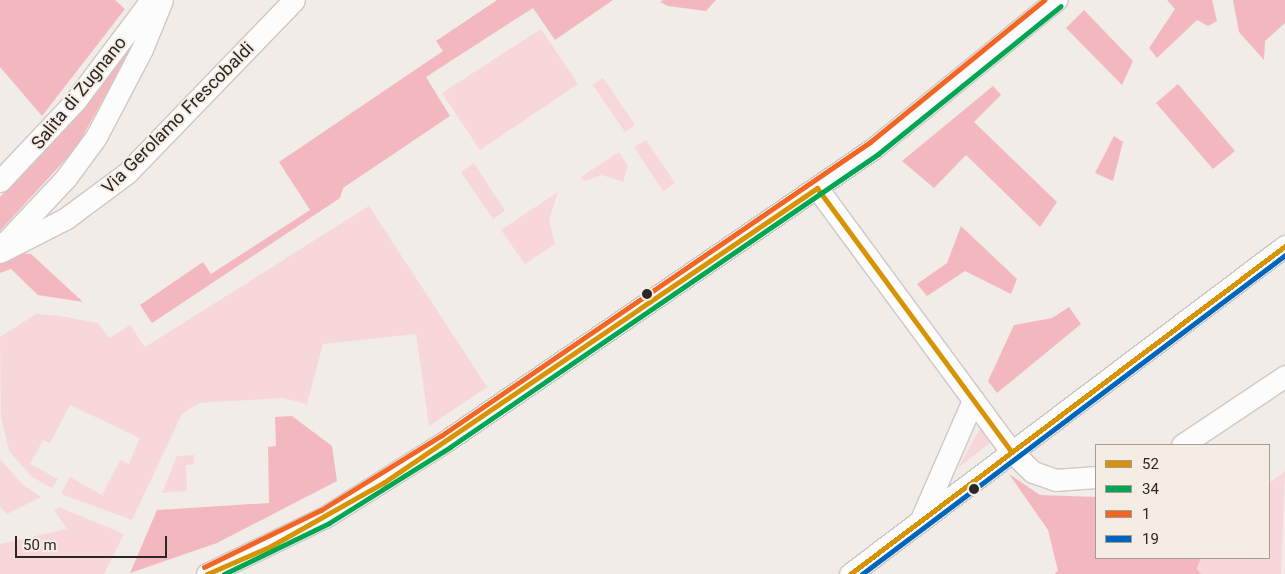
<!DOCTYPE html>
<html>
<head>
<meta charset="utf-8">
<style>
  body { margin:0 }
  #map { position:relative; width:1285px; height:574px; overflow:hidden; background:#f1ece8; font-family:Roboto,sans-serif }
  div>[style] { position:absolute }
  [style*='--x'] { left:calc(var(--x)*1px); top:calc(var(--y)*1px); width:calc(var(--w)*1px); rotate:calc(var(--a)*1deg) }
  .green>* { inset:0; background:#f7d7d9 }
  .forest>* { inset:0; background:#f3b8bf }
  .roads { filter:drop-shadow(1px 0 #ccc8c5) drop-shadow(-1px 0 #ccc8c5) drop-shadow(0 1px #ccc8c5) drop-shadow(0 -1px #ccc8c5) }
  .street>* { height:21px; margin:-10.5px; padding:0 10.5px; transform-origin:10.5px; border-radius:10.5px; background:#fdfcfc }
  .bus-1>* { height:5px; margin:-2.5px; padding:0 2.5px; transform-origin:2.5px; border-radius:2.5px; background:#d89305 }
  .bus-2>* { height:5px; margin:-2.5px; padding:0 2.5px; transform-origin:2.5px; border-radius:2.5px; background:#00a651 }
  .bus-3>* { height:5px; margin:-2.5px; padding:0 2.5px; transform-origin:2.5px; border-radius:2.5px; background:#f26522 }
  .bus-4>* { height:5px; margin:-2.5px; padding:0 2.5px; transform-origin:2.5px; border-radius:2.5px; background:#0065bd }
  .dots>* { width:14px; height:14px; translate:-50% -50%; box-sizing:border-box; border:2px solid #f5ece4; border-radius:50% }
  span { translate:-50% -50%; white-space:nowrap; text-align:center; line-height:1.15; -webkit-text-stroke:4px #f5ece4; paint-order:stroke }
  .street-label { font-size:18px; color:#2a2724 }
  .legend { position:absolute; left:1095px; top:444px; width:175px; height:115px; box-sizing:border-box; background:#f5ece4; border:1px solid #a49d97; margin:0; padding:6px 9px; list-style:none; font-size:15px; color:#2a2724 }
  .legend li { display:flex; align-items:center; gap:10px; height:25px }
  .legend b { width:25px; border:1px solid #a49d97 }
  .scale { position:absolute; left:15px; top:536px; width:152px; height:22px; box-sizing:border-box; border:2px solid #2a2724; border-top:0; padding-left:6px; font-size:15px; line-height:18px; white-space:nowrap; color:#2a2724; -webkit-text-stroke:4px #f5ece4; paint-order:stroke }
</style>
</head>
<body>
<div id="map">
  <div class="green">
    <i style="clip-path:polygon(541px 29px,578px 84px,480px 150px,442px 93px)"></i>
    <i style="clip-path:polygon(603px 78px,635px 125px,625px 132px,593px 85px)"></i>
    <i style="clip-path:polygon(646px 140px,675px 183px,663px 191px,634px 147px)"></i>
    <i style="clip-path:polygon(619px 152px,628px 166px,623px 182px,602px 175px,584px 181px,581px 177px)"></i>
    <i style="clip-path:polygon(474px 163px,505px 211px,493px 219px,461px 172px)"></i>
    <i style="clip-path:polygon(558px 192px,549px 220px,555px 244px,525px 264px,501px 230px)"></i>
    <i style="clip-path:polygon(369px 206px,487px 387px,429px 426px,416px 334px,323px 344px,307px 404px,282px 398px,199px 403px,182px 414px,132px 520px,61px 494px,70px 477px,102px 495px,120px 460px,129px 464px,140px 438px,70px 405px,50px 443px,43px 440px,30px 464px,58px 479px,52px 488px,32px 477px,9px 451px,1px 417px,0 337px,36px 314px,60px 316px,98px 323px,109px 338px,130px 325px,145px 347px)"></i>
    <i style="clip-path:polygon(981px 427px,991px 442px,958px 468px)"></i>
    <i style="clip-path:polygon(194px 455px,194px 464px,186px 465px,187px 491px,162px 493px,177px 456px)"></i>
    <i style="clip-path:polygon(0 459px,22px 484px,41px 497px,7px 514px,0 507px)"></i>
    <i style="clip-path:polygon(1285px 471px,1281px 574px,1201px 574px,1197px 570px,1201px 558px,1269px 558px,1269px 483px)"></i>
    <i style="clip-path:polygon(59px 507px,124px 534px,104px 574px,0 574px,0 544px,67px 529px,54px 510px)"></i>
  </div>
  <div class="forest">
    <i style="clip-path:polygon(0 0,115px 0,125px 9px,42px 116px,0 67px)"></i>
    <i style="clip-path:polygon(497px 0,613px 0,555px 40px,533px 8px,426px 77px,450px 116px,343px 188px,340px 198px,152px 323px,140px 305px,203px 262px,211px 274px,310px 210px,279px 162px,443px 51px,436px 41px)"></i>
    <i style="clip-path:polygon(663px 0,716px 0,706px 11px,668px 6px,660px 2px)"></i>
    <i style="clip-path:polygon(1167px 0,1212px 0,1217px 21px,1208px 26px,1197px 20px,1157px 58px,1149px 48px,1175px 9px)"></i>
    <i style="clip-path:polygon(1233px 0,1285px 0,1285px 23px,1265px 41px,1264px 60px,1239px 32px)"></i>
    <i style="clip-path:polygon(1084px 10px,1133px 61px,1122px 85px,1066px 28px)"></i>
    <i style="clip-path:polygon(137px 39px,76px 148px,0 231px,0 197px,92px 99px)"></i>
    <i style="clip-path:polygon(1178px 84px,1235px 151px,1213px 169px,1156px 103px)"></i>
    <i style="clip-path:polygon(993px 86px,1001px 95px,974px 122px,1057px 202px,1040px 227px,966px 155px,934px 188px,902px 161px)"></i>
    <i style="clip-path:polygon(1114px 136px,1123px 142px,1113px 181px,1095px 173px)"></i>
    <i style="clip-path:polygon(961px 226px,1017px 279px,1011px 294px,965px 271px,927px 296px,917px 284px,947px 263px)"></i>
    <i style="clip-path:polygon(18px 253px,31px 254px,83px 302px,38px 295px,11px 269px,0 273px,0 262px)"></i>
    <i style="clip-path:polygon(1069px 307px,1081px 324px,997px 393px,988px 381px,1014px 325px,1052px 318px)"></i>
    <i style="clip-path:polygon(292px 416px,332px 446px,337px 481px,217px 543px,130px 573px,157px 510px,269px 503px,268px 447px,276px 446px,275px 417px)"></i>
    <i style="clip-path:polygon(1009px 474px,1040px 495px,1096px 497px,1096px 558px,1201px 558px,1197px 569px,1201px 574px,1054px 574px,1058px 571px,1048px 530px)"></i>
  </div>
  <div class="roads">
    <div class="street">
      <i style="--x:0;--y:181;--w:111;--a:-46.8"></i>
      <i style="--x:76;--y:100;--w:125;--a:-53.1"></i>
      <i style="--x:817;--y:188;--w:327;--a:53.6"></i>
      <i style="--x:1011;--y:451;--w:30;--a:44"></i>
      <i style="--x:1033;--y:472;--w:24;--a:19"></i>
      <i style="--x:1056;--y:480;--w:40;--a:-4.3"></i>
      <i style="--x:2;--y:246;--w:92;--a:-46.8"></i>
      <i style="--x:65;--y:179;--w:52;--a:-53.6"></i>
      <i style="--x:96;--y:137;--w:99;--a:-62.4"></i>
      <i style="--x:142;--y:49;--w:53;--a:-67.8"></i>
      <i style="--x:0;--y:252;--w:73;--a:-26.9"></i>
      <i style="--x:65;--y:219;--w:77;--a:-36.6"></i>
      <i style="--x:127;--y:173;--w:240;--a:-46"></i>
      <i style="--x:1182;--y:445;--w:124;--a:-33.8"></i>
      <i style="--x:922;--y:517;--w:128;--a:-66.4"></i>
      <i style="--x:207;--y:574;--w:131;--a:-25.8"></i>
      <i style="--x:325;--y:517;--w:143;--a:-32.1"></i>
      <i style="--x:446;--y:441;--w:519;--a:-34.39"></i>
      <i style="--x:874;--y:148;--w:235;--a:-39.1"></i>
      <i style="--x:850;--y:574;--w:545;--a:-37.02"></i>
    </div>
  </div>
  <div class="bus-1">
    <i style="--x:207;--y:574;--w:70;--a:-23.6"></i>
    <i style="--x:271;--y:546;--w:129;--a:-29.4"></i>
    <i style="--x:383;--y:483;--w:525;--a:-34.2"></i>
    <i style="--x:817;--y:188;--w:327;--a:53.6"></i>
    <i style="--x:850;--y:574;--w:545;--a:-37.02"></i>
  </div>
  <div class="bus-2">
    <i style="--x:224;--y:574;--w:117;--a:-25.9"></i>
    <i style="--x:329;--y:523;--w:143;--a:-32.1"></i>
    <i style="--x:450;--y:447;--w:519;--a:-34.39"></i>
    <i style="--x:878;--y:154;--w:235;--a:-39"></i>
  </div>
  <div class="bus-3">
    <i style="--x:204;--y:567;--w:130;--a:-26"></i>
    <i style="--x:321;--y:510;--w:142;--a:-31.8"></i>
    <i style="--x:442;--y:435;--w:519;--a:-34.39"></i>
    <i style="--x:870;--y:142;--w:225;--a:-39.2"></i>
  </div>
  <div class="bus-4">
    <i style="--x:862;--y:574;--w:530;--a:-37.02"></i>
  </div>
  <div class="dots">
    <i style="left:647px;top:294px;background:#2a2724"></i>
    <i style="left:974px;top:489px;background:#2a2724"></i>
  </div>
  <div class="street-label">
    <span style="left:79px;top:93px;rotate:-51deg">Salita di Zugnano</span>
    <span style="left:178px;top:118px;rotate:-45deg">Via Gerolamo Frescobaldi</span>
  </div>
  <ul class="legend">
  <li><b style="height:6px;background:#d89305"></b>52</li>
  <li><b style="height:6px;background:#00a651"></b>34</li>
  <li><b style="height:6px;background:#f26522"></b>1</li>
  <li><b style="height:6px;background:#0065bd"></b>19</li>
  </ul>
  <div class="scale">50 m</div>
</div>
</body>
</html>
